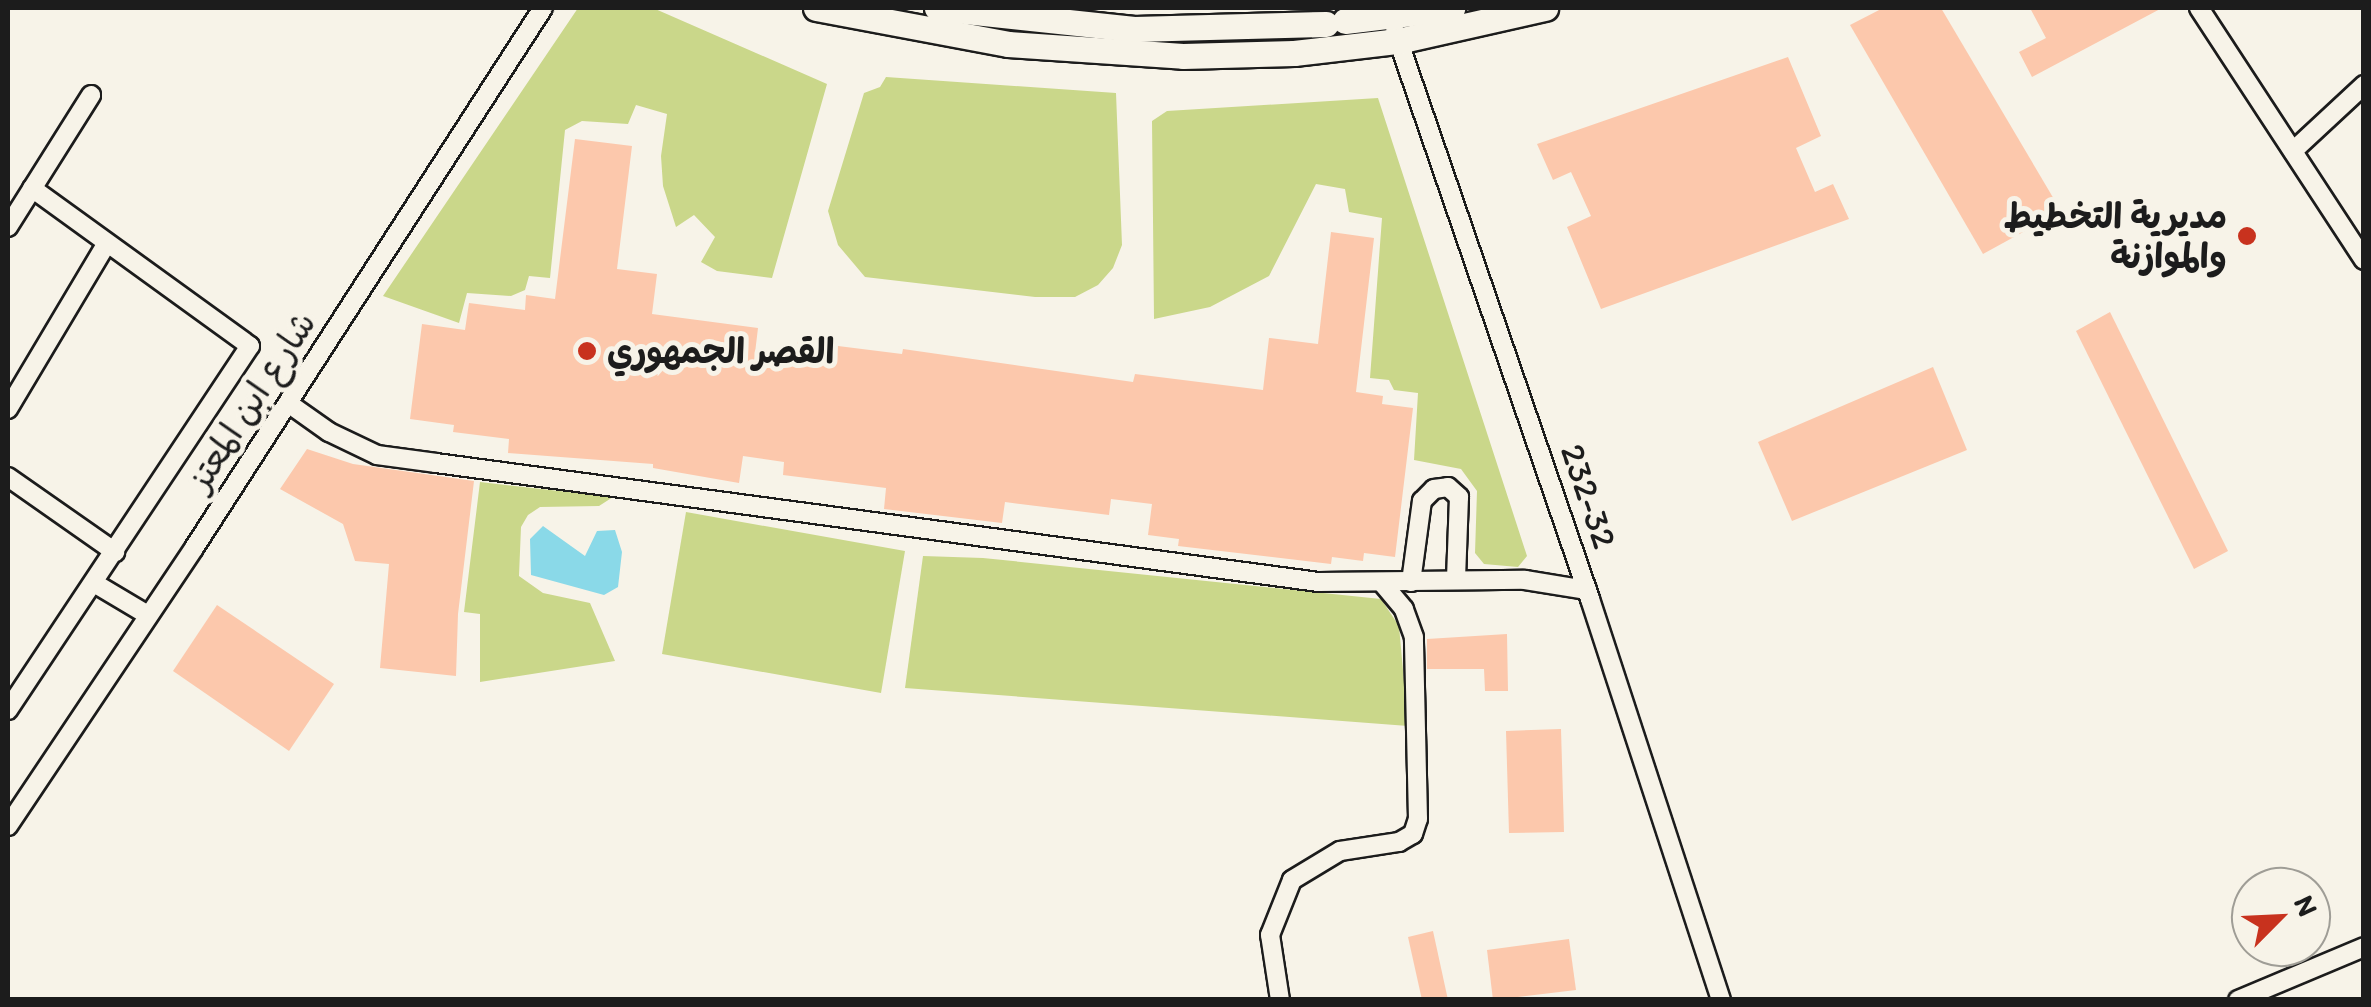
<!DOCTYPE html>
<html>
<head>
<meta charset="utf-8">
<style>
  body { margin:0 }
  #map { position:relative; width:2371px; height:1007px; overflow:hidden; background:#f7f3e8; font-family:Itim,"Playpen Sans Arabic",sans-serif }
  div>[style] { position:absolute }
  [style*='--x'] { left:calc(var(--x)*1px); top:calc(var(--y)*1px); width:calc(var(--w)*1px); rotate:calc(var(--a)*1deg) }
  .green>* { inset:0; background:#cad78a }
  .water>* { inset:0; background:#8ad9e8 }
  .building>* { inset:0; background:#fcc8ac }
  .roads { filter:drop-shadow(2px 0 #1c1c1c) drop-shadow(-2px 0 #1c1c1c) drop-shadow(0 2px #1c1c1c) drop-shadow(0 -2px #1c1c1c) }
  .street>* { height:18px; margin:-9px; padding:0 9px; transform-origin:9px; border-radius:9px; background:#f7f3e8 }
  .secondary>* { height:25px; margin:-12.5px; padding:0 12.5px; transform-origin:12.5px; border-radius:12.5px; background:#f7f3e8 }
  .dots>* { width:28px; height:28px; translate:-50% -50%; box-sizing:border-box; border:5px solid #f7f3e8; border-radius:50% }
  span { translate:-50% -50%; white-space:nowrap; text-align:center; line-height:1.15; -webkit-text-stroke:10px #f7f3e8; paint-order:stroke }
  .poi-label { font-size:35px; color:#1c1c1c; font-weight:700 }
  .right { translate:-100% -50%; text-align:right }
  .left { translate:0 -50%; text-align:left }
  .street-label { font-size:35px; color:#1c1c1c }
  .frame { position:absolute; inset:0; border:10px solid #1c1c1c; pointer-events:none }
  .north { position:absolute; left:2231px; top:867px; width:100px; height:100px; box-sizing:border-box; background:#f7f3e8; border:2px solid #9f9d96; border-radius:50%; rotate:66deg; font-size:28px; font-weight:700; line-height:40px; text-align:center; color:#1c1c1c }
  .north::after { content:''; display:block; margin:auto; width:35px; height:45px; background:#c8321e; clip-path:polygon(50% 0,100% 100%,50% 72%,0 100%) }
</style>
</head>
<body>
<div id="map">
  <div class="green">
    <i style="clip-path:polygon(578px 8px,653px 8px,827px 84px,772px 278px,717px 271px,701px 262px,715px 237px,694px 215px,676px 227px,663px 186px,661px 156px,667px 114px,636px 105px,628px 124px,582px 121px,565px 130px,550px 278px,529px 276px,525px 290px,511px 296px,467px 293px,459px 323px,383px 296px)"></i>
    <i style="clip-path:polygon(886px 77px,1116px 93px,1122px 245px,1113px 268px,1098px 285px,1075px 297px,1035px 297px,865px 277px,838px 245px,828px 211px,864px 93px,880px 87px)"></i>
    <i style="clip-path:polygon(1378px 98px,1527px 556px,1518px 567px,1484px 564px,1475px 553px,1477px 491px,1461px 469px,1414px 460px,1418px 393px,1394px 390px,1389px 380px,1370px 378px,1382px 218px,1349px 212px,1345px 189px,1316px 184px,1269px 276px,1210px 307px,1154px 319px,1152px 121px,1167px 111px)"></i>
    <i style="clip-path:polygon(480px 482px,613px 497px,599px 506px,540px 507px,528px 515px,521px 527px,519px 576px,543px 593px,590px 603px,615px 661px,480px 682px,480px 614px,464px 612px)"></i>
    <i style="clip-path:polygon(686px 512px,905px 551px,881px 693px,662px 654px)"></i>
    <i style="clip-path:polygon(923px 556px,983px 558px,1381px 599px,1399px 626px,1408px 726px,905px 688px)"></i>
  </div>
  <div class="water">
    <i style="clip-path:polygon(543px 526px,585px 556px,597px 531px,615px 530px,622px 552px,618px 587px,604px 595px,531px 575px,530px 539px)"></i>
  </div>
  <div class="building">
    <i style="clip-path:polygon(1883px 8px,1941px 8px,2061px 211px,1983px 254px,1850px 25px)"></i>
    <i style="clip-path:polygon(2030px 8px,2162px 8px,2032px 77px,2019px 52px,2046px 38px)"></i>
    <i style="clip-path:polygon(1788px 57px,1821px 136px,1796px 148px,1815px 192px,1833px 184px,1849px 219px,1601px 309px,1567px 227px,1591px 216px,1571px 172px,1553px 180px,1537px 144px)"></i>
    <i style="clip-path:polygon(575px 139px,632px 146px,617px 269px,657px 274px,652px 314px,758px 328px,755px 353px,796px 358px,798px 341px,902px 354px,903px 349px,1133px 382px,1135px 374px,1263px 390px,1269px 338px,1318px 344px,1331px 232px,1374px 238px,1356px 392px,1383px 396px,1382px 404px,1413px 408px,1395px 557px,1364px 553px,1363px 561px,1332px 557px,1331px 564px,1178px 546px,1179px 539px,1148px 535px,1152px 504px,1111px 499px,1109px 515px,1005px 502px,1002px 523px,884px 509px,886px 488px,783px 475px,784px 462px,743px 456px,739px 483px,653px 468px,653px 464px,508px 453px,509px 439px,453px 432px,454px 425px,410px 419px,422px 324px,465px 330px,469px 303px,525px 310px,526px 295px,555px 299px)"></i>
    <i style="clip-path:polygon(2110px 312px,2228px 551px,2194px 569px,2076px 331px)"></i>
    <i style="clip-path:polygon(1933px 367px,1967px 450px,1792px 521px,1758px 442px)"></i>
    <i style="clip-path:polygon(307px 449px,353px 464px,474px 481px,458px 614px,456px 676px,380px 668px,389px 564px,355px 561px,343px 524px,280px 489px)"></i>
    <i style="clip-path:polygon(217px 605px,334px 684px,289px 751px,173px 671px)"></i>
    <i style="clip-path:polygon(1507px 634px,1508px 691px,1485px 691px,1484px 669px,1427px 669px,1427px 639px)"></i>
    <i style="clip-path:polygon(1561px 729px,1564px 832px,1509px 833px,1506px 731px)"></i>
    <i style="clip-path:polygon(1433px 931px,1448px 1000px,1422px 1000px,1408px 937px)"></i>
    <i style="clip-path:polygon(1569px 939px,1576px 990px,1493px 1000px,1487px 950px)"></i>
  </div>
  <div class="roads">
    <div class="street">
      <i style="--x:2199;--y:8;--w:301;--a:56.8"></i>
      <i style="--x:1395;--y:31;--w:601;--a:71.05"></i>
      <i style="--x:1590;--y:599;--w:422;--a:71.9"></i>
      <i style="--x:2293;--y:151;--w:97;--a:-42.9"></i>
      <i style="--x:8;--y:227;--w:156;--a:-57.8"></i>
      <i style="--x:288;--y:403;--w:50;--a:35.3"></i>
      <i style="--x:329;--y:432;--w:53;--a:25.6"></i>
      <i style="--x:377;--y:455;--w:60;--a:7.7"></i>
      <i style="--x:436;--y:463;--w:891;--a:7.68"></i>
      <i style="--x:1319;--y:582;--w:206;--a:-0.6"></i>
      <i style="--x:1525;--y:580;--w:63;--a:9.2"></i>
      <i style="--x:8;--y:409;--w:193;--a:-59.2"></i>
      <i style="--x:8;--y:477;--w:131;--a:35"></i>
      <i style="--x:1411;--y:582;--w:82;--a:-82.3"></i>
      <i style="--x:1422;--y:501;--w:17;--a:-45"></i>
      <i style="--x:1434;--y:489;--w:14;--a:-8"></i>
      <i style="--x:1448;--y:487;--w:15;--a:42"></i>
      <i style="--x:1459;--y:497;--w:82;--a:92.1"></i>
      <i style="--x:94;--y:583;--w:63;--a:30.7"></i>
      <i style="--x:8;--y:710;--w:437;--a:-56.4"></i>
      <i style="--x:250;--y:346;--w:269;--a:-144.1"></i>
      <i style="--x:8;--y:826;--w:334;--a:-56.2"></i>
      <i style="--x:194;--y:548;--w:643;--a:-57.13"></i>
      <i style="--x:1280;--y:1000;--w:66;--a:-98.7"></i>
      <i style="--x:1270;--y:935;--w:59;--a:-68.2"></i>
      <i style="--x:1292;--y:880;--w:56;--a:-31.1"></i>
      <i style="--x:1340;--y:851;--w:60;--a:-8.7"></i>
      <i style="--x:1399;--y:842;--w:16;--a:-30"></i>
      <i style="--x:1413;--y:834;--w:16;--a:-72"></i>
      <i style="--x:1418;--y:819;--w:182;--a:-91.3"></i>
      <i style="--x:1414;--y:637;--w:30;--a:-110"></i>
      <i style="--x:1404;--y:609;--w:33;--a:-130"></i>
      <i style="--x:2238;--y:1000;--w:137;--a:-22.8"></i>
    </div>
    <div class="secondary">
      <i style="--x:816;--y:8;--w:195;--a:10.6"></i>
      <i style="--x:1008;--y:44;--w:175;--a:3.9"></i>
      <i style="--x:1183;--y:56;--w:111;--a:-1.5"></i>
      <i style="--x:1294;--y:53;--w:105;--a:-6.6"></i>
      <i style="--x:1398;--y:41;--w:151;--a:-12.7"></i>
      <i style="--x:937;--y:8;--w:198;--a:6.1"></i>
      <i style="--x:1134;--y:29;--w:192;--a:-1.5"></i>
      <i style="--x:1345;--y:21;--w:108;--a:-6.9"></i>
    </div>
  </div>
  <div class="dots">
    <i style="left:2247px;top:236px;background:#c8321e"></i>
    <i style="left:587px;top:351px;background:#c8321e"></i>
  </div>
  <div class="poi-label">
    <span class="right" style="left:2227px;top:236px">مديرية التخطيط<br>والموازنة</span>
    <span class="left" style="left:607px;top:351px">القصر الجمهوري</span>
  </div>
  <div class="street-label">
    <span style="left:251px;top:401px;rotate:-57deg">شارع ابن المعتز</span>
    <span style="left:1589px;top:496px;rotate:71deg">232-32</span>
  </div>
  <div class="frame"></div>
  <div class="north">N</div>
</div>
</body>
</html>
